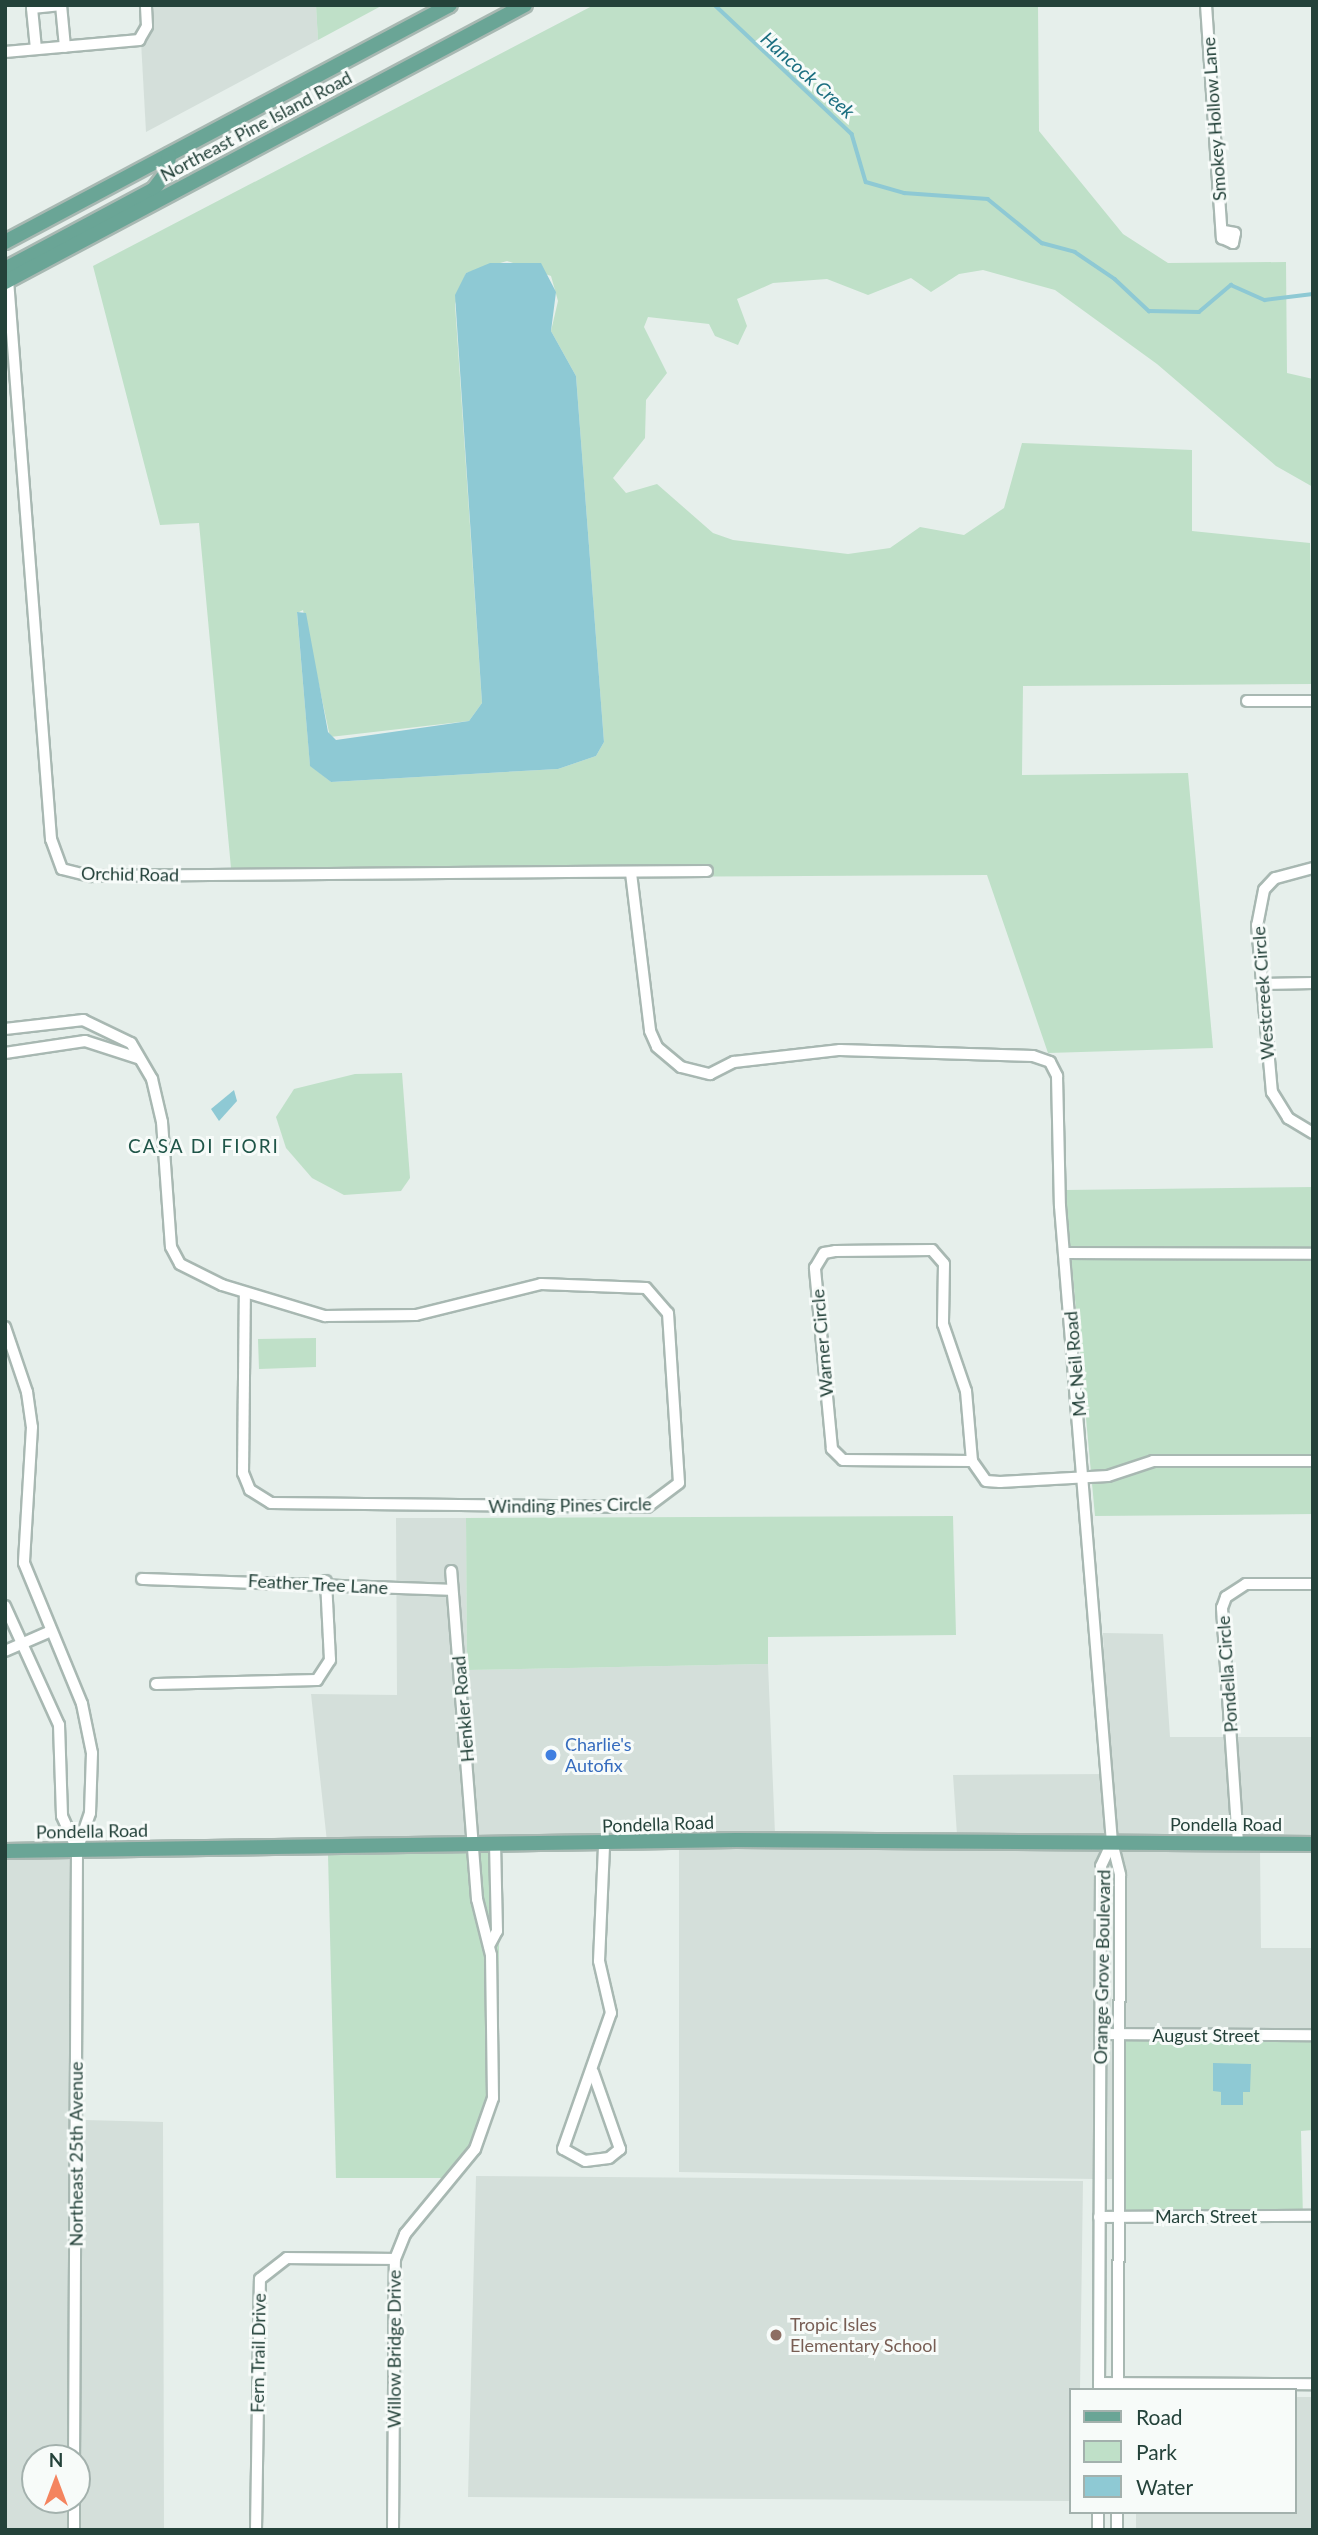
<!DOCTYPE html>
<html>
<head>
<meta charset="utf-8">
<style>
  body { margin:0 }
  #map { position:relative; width:1318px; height:2535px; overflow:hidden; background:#e6efeb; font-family:Lato,sans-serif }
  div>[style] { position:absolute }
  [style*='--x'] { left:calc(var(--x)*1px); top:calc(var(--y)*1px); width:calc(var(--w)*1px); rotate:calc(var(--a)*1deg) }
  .built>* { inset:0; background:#d4dfda }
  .green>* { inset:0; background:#bfe0c8 }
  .water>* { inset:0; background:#8ec9d4 }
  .stream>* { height:3.5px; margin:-1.75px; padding:0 1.75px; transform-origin:1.75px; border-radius:1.75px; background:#8ec9d4 }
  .roads { filter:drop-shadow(2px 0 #a8b8b2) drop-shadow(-2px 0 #a8b8b2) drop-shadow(0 2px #a8b8b2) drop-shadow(0 -2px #a8b8b2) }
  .minor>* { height:10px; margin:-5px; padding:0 5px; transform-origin:5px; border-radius:5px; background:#fff }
  .major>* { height:14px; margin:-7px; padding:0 7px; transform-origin:7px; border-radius:7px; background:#6aa596 }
  .dots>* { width:19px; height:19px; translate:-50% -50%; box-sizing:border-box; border:4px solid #f7fbf9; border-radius:50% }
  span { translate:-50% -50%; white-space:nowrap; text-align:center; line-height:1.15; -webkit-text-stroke:6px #f7fbf9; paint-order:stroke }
  .street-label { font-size:18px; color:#24423a }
  .shop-label { font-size:18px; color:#366cbe }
  .left { translate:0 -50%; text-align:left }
  .education-label { font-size:18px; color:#785e54 }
  .water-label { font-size:19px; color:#1c6f80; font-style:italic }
  .neighbourhood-label { font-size:19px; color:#1f5548; letter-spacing:2px }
  .frame { position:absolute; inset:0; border:7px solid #24423a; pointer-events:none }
  .legend { position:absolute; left:1069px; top:2388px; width:228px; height:126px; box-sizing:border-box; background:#f7fbf9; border:2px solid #a3b1ad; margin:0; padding:9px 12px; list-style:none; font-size:21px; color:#24423a }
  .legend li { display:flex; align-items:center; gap:14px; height:35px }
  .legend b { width:35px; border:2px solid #a3b1ad }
  .north { position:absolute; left:21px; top:2444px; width:70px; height:70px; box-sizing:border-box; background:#f7fbf9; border:2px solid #a3b1ad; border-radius:50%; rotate:0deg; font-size:19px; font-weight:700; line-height:28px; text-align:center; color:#24423a }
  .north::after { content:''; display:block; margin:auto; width:24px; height:32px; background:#f4845f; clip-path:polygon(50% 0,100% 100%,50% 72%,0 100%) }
</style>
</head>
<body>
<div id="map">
  <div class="built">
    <i style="clip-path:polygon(139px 5px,316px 5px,318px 40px,146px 132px)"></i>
    <i style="clip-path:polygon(396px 1518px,466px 1518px,467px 1670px,768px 1664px,775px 1834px,327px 1842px,311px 1694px,397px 1695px)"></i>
    <i style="clip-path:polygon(1103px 1633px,1163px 1634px,1170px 1737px,1313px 1737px,1313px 1838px,957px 1835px,953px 1775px,1109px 1774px)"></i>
    <i style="clip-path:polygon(679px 1848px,1102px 1849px,1095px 1866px,1094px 2179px,679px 2172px)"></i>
    <i style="clip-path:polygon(1119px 1849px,1260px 1850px,1261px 1948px,1313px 1948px,1313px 2035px,1125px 2037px,1125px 1875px)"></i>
    <i style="clip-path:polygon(5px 1857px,71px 1857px,69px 2458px,35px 2458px,35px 2500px,68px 2500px,68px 2530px,5px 2530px)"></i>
    <i style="clip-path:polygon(84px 1857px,84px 2120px,163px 2122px,164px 2530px,80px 2530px)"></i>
    <i style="clip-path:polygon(1110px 1859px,1113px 2179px,1105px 2179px,1106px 1867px)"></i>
    <i style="clip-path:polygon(476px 2176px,1083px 2181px,1080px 2390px,1071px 2390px,1071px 2501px,468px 2497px)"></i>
    <i style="clip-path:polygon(1295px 2397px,1313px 2397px,1313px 2530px,1136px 2530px,1136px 2512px,1295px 2512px)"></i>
  </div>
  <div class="green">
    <i style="clip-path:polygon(316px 5px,383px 5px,318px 40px)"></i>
    <i style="clip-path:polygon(evenodd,594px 5px,1038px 5px,1039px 131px,1123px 234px,1168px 263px,1286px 262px,1287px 373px,1313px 379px,1313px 487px,1276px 466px,1157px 364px,1055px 290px,983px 270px,959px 274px,931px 292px,911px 278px,868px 295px,827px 279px,773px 283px,737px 299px,747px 326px,738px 345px,715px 336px,709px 324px,648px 317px,644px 327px,667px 373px,646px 400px,645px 438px,613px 478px,626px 493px,657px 484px,713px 533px,733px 540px,848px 554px,890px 548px,920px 527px,964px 535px,1004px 508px,1022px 443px,1192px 450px,1192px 531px,1310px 543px,1313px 684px,1023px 686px,1022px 775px,1188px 773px,1213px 1048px,1048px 1053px,987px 875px,232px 879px,199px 523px,160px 525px,93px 266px,594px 5px,507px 261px,551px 276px,558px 301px,551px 331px,576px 376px,604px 742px,596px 756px,558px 769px,331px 782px,310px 765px,297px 613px,303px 610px,330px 737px,469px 721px,482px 703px,455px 304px,466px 273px,507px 261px)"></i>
    <i style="clip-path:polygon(402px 1073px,410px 1178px,401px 1191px,344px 1195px,312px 1178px,286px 1148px,276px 1117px,294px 1089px,355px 1074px)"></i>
    <i style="clip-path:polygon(1313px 1187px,1313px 1514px,1095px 1516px,1065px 1190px)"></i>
    <i style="clip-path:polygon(316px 1338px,316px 1367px,259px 1369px,258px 1339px)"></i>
    <i style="clip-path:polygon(953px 1516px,956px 1635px,768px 1637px,768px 1664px,467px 1670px,466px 1518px)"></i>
    <i style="clip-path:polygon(501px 1852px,496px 2094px,485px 2136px,452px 2178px,336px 2178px,328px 1854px)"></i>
    <i style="clip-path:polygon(1313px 2035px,1313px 2130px,1301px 2131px,1303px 2219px,1124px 2221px,1125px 2037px)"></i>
  </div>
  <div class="water">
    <i style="clip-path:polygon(490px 263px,541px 263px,556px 292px,551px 331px,576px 376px,604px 742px,596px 756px,558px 769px,331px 782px,310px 766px,297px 612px,306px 613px,328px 732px,336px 740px,469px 721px,482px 703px,455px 295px,466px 273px)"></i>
    <i style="clip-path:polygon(234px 1090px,237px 1101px,219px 1121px,211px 1109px)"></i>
    <i style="clip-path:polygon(1213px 2063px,1251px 2064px,1250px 2092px,1243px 2092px,1243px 2105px,1221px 2105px,1221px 2092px,1213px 2091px)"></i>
  </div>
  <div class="stream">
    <i style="--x:715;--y:5;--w:188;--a:43.3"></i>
    <i style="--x:852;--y:134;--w:50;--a:73.7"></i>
    <i style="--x:866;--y:182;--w:40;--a:16"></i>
    <i style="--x:904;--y:193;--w:84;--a:4.1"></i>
    <i style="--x:988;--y:199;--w:70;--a:39.2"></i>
    <i style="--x:1042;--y:243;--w:34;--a:15"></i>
    <i style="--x:1075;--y:252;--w:48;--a:34"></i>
    <i style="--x:1115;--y:279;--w:47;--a:43.3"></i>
    <i style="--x:1149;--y:311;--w:50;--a:1.1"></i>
    <i style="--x:1199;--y:312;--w:42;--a:-40.2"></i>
    <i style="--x:1231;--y:285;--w:37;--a:24"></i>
    <i style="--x:1265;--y:300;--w:48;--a:-7.1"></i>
  </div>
  <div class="roads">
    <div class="minor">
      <i style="--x:61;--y:5;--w:42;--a:84.6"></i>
      <i style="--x:1206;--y:5;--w:234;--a:86.1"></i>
      <i style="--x:1222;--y:238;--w:12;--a:24"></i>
      <i style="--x:1233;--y:243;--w:10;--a:-79"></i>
      <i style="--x:1235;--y:233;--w:10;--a:-169"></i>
      <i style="--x:36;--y:49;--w:41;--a:-95.6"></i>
      <i style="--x:32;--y:8;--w:27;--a:-6"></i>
      <i style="--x:5;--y:52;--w:135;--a:-5.1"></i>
      <i style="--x:139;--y:40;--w:16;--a:-60"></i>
      <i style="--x:147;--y:26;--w:21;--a:-93"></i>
      <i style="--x:8;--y:280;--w:561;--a:85.6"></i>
      <i style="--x:51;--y:839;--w:32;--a:70"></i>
      <i style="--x:62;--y:869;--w:30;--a:14"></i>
      <i style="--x:91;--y:876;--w:616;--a:-0.47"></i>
      <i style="--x:1247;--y:701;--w:66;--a:0"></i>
      <i style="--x:1313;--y:868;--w:39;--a:165"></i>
      <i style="--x:1275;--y:878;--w:16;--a:133"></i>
      <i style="--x:1264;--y:890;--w:36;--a:101"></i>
      <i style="--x:1257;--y:925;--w:168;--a:84.9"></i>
      <i style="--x:1272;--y:1092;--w:31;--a:58"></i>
      <i style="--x:1288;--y:1118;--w:29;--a:31"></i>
      <i style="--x:631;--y:873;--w:159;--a:83.1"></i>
      <i style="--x:650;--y:1031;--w:17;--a:66"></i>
      <i style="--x:657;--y:1047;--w:31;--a:40"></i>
      <i style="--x:681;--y:1067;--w:30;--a:14"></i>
      <i style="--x:710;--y:1074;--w:27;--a:-27"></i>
      <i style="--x:734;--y:1062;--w:107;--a:-6.5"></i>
      <i style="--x:840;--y:1050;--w:193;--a:1.8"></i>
      <i style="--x:1033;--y:1056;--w:18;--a:19"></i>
      <i style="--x:1050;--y:1062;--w:16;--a:63"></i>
      <i style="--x:1057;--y:1076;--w:130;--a:88.7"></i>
      <i style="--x:1060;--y:1206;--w:638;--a:85.33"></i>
      <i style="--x:1112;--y:1842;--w:34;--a:76"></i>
      <i style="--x:1120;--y:1875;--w:515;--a:90.22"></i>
      <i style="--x:1263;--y:984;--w:50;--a:-1.1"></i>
      <i style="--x:5;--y:1029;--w:79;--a:-6.6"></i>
      <i style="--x:83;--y:1020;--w:53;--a:25.6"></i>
      <i style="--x:131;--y:1043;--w:42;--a:59.7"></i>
      <i style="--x:152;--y:1079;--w:44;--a:76.9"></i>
      <i style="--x:162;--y:1122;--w:125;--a:85.9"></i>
      <i style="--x:171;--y:1247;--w:19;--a:62"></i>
      <i style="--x:180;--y:1264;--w:47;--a:26.6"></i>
      <i style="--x:222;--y:1285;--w:108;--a:16.8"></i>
      <i style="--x:325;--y:1316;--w:91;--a:-0.6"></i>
      <i style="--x:416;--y:1315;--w:129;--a:-13.9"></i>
      <i style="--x:541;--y:1284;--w:105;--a:2.2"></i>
      <i style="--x:646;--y:1288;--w:33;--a:49"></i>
      <i style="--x:668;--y:1313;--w:170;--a:86.3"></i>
      <i style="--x:679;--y:1483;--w:40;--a:143"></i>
      <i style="--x:647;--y:1507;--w:376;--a:-179.4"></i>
      <i style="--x:271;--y:1503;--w:25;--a:-148"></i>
      <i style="--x:250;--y:1490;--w:18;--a:-112"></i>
      <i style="--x:243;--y:1473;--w:179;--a:-89.4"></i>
      <i style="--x:5;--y:1053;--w:81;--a:-8.5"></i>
      <i style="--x:85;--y:1041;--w:56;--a:17.8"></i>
      <i style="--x:932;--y:1250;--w:18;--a:49"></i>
      <i style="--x:944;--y:1264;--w:60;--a:91"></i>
      <i style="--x:943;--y:1324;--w:71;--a:71.1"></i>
      <i style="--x:966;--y:1391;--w:70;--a:85.1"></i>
      <i style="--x:972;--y:1461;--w:129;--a:-179.6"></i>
      <i style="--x:843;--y:1460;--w:16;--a:-135"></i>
      <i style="--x:832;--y:1449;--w:182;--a:-95.4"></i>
      <i style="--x:815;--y:1268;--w:17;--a:-59"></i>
      <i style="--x:824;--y:1253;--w:11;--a:-10"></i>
      <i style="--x:835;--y:1251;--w:97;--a:-0.6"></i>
      <i style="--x:1065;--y:1253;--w:248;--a:0.2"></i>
      <i style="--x:5;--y:1327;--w:69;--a:71.3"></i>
      <i style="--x:27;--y:1392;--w:35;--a:82"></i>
      <i style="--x:32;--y:1427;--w:136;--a:93.4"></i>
      <i style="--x:24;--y:1563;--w:152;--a:67.6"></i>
      <i style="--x:82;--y:1704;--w:50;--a:78.5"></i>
      <i style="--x:92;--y:1753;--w:60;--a:91.9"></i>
      <i style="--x:90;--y:1813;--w:39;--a:109"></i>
      <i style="--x:77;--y:1850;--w:608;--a:90.28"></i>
      <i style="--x:972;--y:1461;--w:24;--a:55"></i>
      <i style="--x:986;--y:1481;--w:14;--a:4"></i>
      <i style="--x:1000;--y:1482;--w:108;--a:-3.2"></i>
      <i style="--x:1108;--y:1476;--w:47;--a:-18.4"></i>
      <i style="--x:1153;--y:1461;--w:160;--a:0"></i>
      <i style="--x:142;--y:1579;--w:309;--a:2"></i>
      <i style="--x:5;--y:1606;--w:131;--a:65.6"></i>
      <i style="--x:59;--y:1725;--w:91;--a:88.1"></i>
      <i style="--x:62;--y:1816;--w:37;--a:66"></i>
      <i style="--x:5;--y:1651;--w:48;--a:-23.4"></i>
      <i style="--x:156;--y:1684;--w:161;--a:-1.4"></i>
      <i style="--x:317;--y:1680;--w:24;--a:-57"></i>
      <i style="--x:330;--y:1660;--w:79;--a:-92.9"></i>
      <i style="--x:1238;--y:1843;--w:236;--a:-93.9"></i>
      <i style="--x:1222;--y:1608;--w:12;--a:-70"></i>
      <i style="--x:1226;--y:1597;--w:24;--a:-33"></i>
      <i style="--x:1246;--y:1584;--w:67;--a:0"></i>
      <i style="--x:489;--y:1946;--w:17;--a:-62"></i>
      <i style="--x:497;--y:1931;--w:85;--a:-91.3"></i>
      <i style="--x:1100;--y:2034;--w:213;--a:0.3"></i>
      <i style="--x:593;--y:2072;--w:82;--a:70.7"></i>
      <i style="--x:620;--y:2149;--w:14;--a:141"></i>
      <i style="--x:609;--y:2158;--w:24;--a:173"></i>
      <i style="--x:585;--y:2161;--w:25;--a:-151"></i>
      <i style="--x:563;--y:2149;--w:144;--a:-70.6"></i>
      <i style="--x:611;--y:2013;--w:53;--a:-103"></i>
      <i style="--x:599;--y:1961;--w:116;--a:-87.5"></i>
      <i style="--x:1099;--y:2217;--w:214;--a:-0.3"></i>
      <i style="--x:1099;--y:2383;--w:214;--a:0.3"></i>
      <i style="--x:1099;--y:2390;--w:524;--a:-89.78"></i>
      <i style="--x:1101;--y:1866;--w:26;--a:-65"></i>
      <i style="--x:74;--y:2530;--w:30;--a:-90"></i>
      <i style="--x:256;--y:2530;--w:251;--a:-89.1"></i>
      <i style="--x:260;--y:2279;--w:34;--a:-38"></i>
      <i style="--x:287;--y:2258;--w:108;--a:0.5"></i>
      <i style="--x:393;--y:2530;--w:271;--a:-89.6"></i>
      <i style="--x:395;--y:2259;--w:27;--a:-68"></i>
      <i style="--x:405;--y:2234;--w:110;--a:-50.5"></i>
      <i style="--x:475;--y:2149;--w:54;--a:-70.6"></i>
      <i style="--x:493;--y:2098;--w:143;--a:-90.8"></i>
      <i style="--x:491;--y:1955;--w:58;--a:-104"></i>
      <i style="--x:477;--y:1899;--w:329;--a:-94.5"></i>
      <i style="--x:1098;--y:2530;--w:18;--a:-90"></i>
      <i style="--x:1117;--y:2530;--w:18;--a:-90"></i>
    </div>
    <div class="major">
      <i style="--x:5;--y:242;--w:504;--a:-28.04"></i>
      <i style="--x:5;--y:269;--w:169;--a:-28.2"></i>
      <i style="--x:154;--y:189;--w:21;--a:-53"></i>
      <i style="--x:167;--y:172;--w:17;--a:-83"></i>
      <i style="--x:5;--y:282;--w:589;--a:-28.04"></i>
      <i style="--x:5;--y:1851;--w:731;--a:-0.86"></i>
      <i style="--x:736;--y:1840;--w:577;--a:0.4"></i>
    </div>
  </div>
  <div class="dots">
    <i style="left:551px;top:1755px;background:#3f7fe0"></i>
    <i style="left:776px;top:2335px;background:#8d6e63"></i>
  </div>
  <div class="street-label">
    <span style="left:1214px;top:119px;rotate:-94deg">Smokey Hollow Lane</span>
    <span style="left:256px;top:126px;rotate:-28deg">Northeast Pine Island Road</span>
    <span style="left:130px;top:874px;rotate:1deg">Orchid Road</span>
    <span style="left:1263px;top:993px;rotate:-94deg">Westcreek Circle</span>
    <span style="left:822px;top:1343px;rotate:-95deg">Warner Circle</span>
    <span style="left:1075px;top:1364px;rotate:-95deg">Mc Neil Road</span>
    <span style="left:570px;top:1505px;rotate:-1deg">Winding Pines Circle</span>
    <span style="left:318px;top:1584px;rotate:3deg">Feather Tree Lane</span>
    <span style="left:1227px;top:1674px;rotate:-94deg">Pondella Circle</span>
    <span style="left:463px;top:1709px;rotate:-95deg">Henkler Road</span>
    <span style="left:658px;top:1824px;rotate:-2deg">Pondella Road</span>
    <span style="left:1226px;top:1824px">Pondella Road</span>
    <span style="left:92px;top:1831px;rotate:-1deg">Pondella Road</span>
    <span style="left:1102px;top:1967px;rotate:-89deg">Orange Grove Boulevard</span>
    <span style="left:1206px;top:2035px">August Street</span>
    <span style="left:76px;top:2154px;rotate:-90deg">Northeast 25th Avenue</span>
    <span style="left:1206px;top:2216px">March Street</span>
    <span style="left:394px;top:2349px;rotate:-90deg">Willow Bridge Drive</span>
    <span style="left:258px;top:2353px;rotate:-89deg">Fern Trail Drive</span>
  </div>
  <div class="shop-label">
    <span class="left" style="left:565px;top:1755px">Charlie's<br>Autofix</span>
  </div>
  <div class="education-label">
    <span class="left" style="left:790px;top:2335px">Tropic Isles<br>Elementary School</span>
  </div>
  <div class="water-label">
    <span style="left:808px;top:75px;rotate:42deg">Hancock Creek</span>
  </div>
  <div class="neighbourhood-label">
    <span style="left:204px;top:1146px">CASA DI FIORI</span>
  </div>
  <div class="frame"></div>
  <ul class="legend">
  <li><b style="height:9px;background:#6aa596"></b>Road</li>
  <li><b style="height:19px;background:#bfe0c8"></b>Park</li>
  <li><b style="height:19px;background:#8ec9d4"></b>Water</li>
  </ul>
  <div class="north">N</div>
</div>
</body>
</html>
